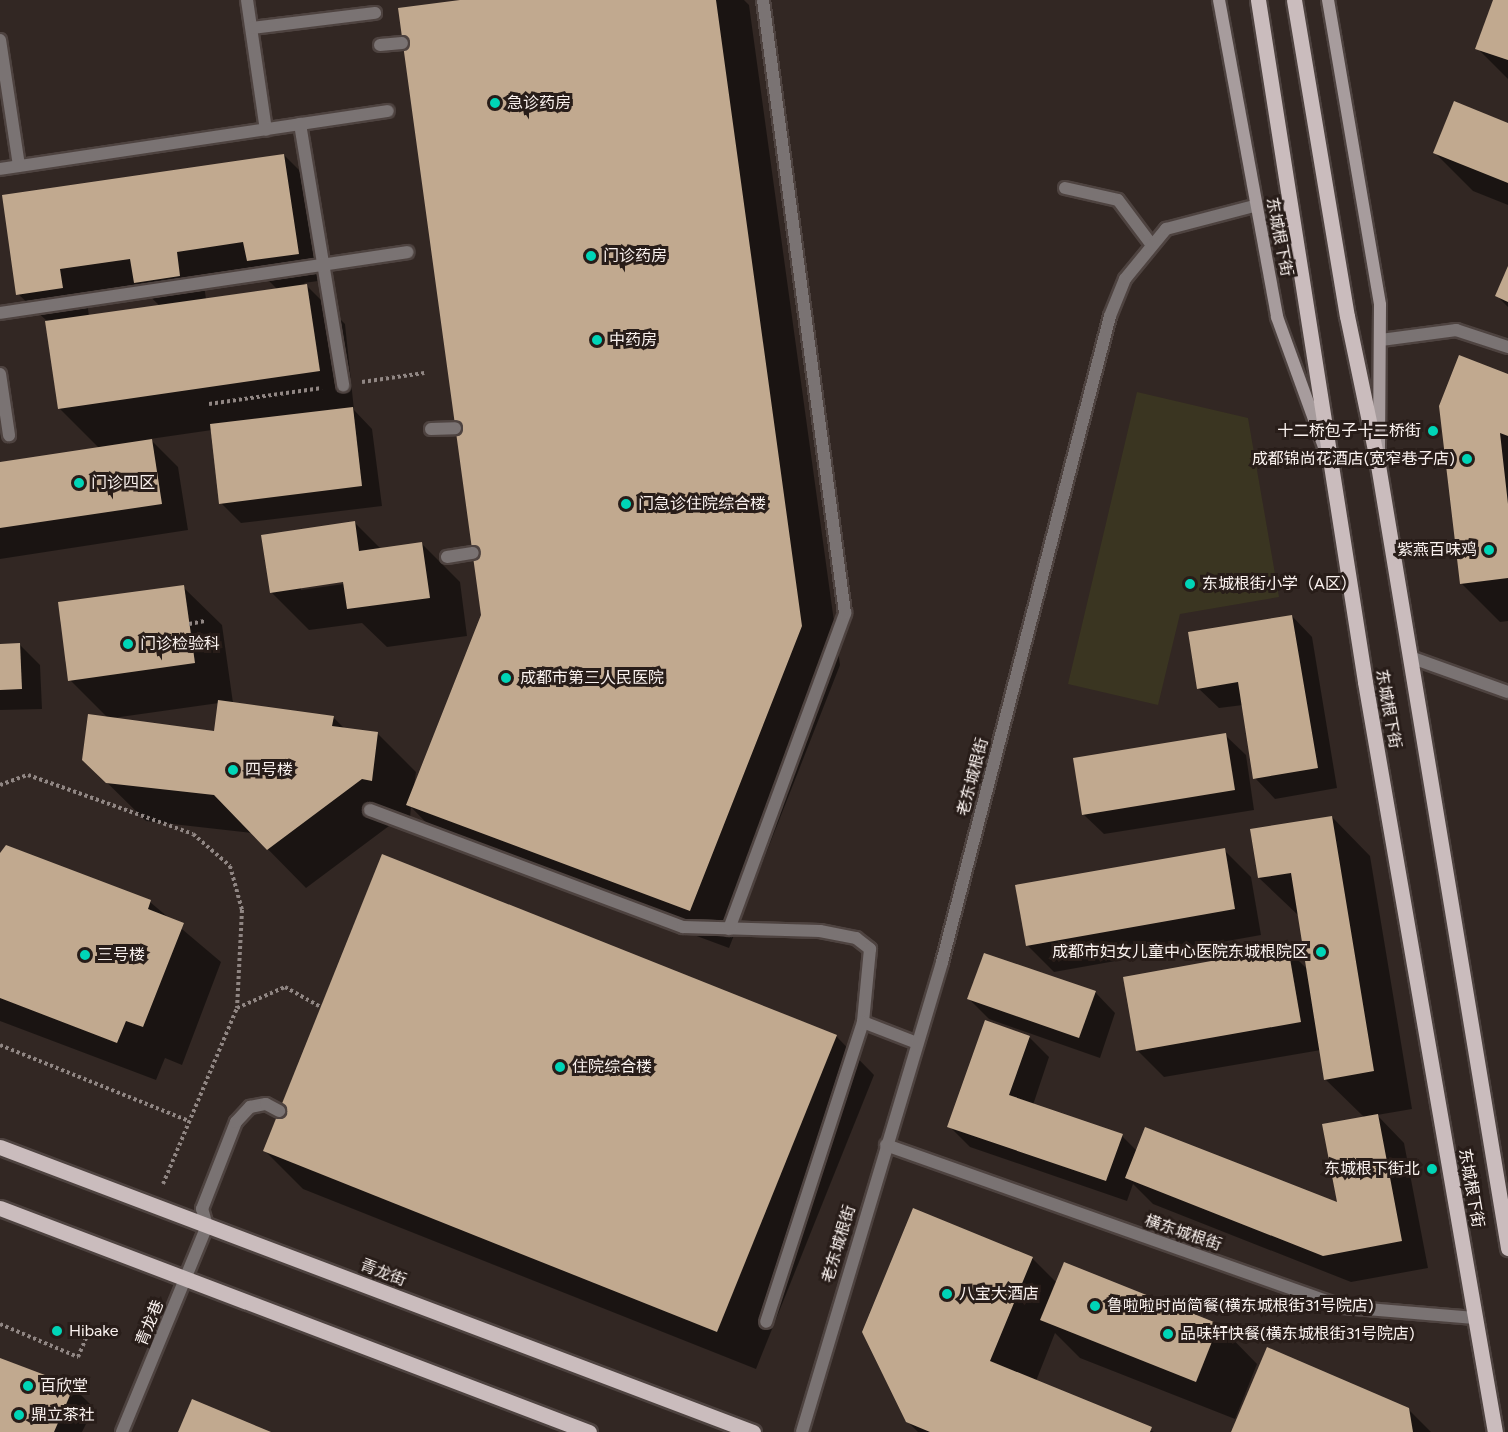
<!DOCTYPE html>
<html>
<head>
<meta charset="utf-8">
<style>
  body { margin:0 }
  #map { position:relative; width:1508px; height:1432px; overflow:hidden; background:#322723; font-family:Figtree,"Noto Sans SC",sans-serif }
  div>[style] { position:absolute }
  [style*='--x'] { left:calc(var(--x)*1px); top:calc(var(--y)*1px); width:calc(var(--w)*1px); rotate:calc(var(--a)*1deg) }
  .green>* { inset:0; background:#3a3521 }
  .shadow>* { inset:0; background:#0007 }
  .building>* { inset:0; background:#c1a98f }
  .path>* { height:4px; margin-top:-2px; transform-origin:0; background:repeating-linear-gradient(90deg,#908683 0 3px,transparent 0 6px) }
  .roads { filter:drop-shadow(2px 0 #4e4340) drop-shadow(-2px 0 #4e4340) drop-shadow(0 2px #4e4340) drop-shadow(0 -2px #4e4340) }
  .lane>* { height:12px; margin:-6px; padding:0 6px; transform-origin:6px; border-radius:6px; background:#7a7373 }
  .street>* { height:12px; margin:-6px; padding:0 6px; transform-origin:6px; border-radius:6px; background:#7a7373 }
  .secondary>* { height:12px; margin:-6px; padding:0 6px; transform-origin:6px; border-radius:6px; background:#a79c9d }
  .primary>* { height:15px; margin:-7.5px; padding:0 7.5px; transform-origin:7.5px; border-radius:7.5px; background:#cabcbd }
  .dots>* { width:16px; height:16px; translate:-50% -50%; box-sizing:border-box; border:3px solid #281d19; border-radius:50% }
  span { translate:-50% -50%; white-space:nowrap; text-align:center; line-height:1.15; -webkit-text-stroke:6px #281d19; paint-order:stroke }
  .poi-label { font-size:16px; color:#faf2ef }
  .left { translate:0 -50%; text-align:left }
  .right { translate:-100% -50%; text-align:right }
  .street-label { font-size:16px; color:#faf2ef }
</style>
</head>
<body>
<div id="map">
  <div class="green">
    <i style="clip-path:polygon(1137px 392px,1248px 418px,1279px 597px,1180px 614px,1158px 705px,1068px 684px)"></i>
  </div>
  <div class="shadow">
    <i style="clip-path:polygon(evenodd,469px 0,744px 0,749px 5px,840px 665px,729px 948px,446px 843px,411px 807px,410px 818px,401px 817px,306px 888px,252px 833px,146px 821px,83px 759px,108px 718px,70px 680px,183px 587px,222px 625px,233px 703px,333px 717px,346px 730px,378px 734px,416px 772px,414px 786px,483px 616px,469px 0,219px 703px,215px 733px,113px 718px,219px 703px)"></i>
    <i style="clip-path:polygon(1494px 0,1508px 0,1508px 79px,1477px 48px)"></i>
    <i style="clip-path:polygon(1508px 125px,1508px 205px,1473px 191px,1435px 153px)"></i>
    <i style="clip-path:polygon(evenodd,284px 155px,311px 182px,325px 280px,304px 283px,345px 324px,354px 410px,372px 429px,382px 506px,241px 523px,221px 503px,212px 430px,150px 439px,178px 467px,188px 530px,0 559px,0 463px,99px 448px,59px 408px,47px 321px,18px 294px,3px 196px,284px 155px,258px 270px,277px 289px,206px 299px,203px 278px,258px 270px,284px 155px,141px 288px,160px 306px,89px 316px,86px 295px,141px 288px)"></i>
    <i style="clip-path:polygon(1508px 270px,1508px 307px,1497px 296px)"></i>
    <i style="clip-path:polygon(1508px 376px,1508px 621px,1500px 622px,1461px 583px)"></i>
    <i style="clip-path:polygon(evenodd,355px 523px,381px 549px,421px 543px,460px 582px,467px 636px,387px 647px,362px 623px,309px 630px,271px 592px,355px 523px,350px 580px,351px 583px,301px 590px,301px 587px,350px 580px)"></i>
    <i style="clip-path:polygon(1292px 616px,1312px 637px,1337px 788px,1275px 799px,1255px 778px,1243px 705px,1219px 708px,1198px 688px)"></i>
    <i style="clip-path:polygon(0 645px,20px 645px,40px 665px,42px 709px,0 710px)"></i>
    <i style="clip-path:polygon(1225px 735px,1246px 755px,1254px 810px,1104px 834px,1083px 814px)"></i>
    <i style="clip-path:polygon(1332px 817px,1370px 856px,1412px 1109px,1377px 1115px,1404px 1143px,1428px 1268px,1351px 1282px,1153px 1204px,1133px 1184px,1127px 1201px,970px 1147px,949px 1126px,1029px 1037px,1049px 1057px,1033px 1105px,1122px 1136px,1137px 1151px,1339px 1205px,1365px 1118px,1325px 1079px,1321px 1050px,1164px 1077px,1137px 1050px,1287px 949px,1308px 970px,1299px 916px,1259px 878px)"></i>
    <i style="clip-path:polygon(1224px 850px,1251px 877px,1261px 935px,1054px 972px,1027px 945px)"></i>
    <i style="clip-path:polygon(0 855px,150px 902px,221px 962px,182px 1065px,165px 1058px,156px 1080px,0 1021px)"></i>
    <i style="clip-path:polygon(1095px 992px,1115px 1013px,1100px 1058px,989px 1019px,969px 999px)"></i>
    <i style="clip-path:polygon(836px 1036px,874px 1075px,756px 1369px,303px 1189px,265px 1151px)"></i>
    <i style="clip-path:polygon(1032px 1258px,1057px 1283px,1064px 1264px,1219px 1325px,1257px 1364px,1235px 1419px,1080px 1358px,1055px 1333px,1036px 1381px,1154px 1432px,918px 1432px,907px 1421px)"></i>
    <i style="clip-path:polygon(0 1360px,74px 1388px,94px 1408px,82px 1432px,0 1432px)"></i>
    <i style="clip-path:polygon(1408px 1409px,1431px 1432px,1232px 1432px)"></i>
  </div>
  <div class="building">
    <i style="clip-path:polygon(460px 0,716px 0,802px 626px,690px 911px,406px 805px,481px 615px,398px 8px)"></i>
    <i style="clip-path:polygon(1493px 0,1508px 0,1508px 60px,1475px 49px)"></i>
    <i style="clip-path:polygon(1454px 101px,1508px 123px,1508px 183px,1433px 153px)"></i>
    <i style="clip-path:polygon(284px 154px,299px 254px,247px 261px,243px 242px,177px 252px,180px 276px,134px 283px,130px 259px,60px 269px,63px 288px,16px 295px,2px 195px)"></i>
    <i style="clip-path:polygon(1508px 266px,1508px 302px,1495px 296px)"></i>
    <i style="clip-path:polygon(307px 284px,320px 371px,58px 409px,45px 321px)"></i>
    <i style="clip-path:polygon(1459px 355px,1508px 374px,1508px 436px,1500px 433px,1508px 504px,1508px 578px,1460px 584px,1439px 406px)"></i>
    <i style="clip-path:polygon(353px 407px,362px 486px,219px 504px,210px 424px)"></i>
    <i style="clip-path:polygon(152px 439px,162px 504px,0 528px,0 462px)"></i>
    <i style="clip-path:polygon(355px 521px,359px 551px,422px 542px,430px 598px,347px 609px,343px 582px,270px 593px,261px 535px)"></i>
    <i style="clip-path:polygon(184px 585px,195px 663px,68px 681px,58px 602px)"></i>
    <i style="clip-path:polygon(1292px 615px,1318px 768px,1253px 779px,1238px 682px,1197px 689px,1188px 632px)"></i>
    <i style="clip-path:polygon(20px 643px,22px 689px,0 690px,0 644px)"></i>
    <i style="clip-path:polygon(218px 700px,334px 716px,332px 726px,378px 732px,372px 781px,362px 779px,267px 850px,214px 795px,106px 783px,82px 760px,88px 714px,214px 731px)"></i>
    <i style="clip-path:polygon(1226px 733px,1235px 790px,1082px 815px,1073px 758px)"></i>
    <i style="clip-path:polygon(1332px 816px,1374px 1071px,1324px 1080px,1291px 873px,1258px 878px,1250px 829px)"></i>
    <i style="clip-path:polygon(6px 845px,151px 900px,148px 909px,184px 923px,143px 1027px,126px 1021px,117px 1043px,0 998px,0 853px)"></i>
    <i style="clip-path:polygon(1225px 848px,1235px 909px,1026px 946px,1015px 885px)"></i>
    <i style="clip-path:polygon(382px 854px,837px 1035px,717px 1332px,263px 1151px)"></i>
    <i style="clip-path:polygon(1288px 947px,1301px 1022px,1136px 1051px,1123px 977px)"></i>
    <i style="clip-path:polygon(984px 953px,1096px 991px,1079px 1038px,967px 999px)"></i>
    <i style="clip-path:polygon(985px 1020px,1030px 1036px,1009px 1095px,1123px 1134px,1106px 1181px,947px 1127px)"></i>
    <i style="clip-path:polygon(1378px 1114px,1402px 1241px,1323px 1256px,1125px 1178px,1145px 1127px,1337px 1202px,1322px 1124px)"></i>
    <i style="clip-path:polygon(913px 1208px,1033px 1257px,990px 1361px,1152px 1427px,1150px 1432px,930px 1432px,906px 1422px,862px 1332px)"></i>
    <i style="clip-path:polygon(1064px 1262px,1219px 1324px,1196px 1382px,1040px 1320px)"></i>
    <i style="clip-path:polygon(1267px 1347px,1409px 1408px,1413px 1432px,1231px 1432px)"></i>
    <i style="clip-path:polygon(0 1358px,74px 1386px,54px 1432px,0 1432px)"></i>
    <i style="clip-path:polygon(192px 1399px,271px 1432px,178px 1432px)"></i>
  </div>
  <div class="path">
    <i style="--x:362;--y:382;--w:63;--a:-8.3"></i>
    <i style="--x:209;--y:404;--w:114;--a:-8.1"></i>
    <i style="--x:189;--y:624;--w:16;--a:-11"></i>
    <i style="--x:0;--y:785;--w:30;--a:-20"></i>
    <i style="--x:28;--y:775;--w:175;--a:19.7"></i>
    <i style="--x:193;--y:834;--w:49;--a:40.9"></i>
    <i style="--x:230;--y:866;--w:46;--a:74.7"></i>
    <i style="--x:242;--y:910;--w:98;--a:92.9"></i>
    <i style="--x:0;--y:1045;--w:204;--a:21.9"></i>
    <i style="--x:163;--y:1184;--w:191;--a:-67.2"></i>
    <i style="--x:237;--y:1008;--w:52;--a:-23.6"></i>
    <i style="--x:285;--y:987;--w:41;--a:29.1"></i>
    <i style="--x:0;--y:1324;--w:85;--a:22.9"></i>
    <i style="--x:78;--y:1357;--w:25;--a:-67"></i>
  </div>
  <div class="roads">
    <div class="lane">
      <i style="--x:247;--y:0;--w:131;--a:81.7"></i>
      <i style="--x:252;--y:28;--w:124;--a:-7"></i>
      <i style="--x:0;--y:40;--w:127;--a:81.4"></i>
      <i style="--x:380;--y:45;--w:22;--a:-5"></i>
      <i style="--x:300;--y:124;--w:265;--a:80.6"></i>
      <i style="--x:0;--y:169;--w:392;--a:-8.5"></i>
      <i style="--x:1065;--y:188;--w:54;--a:12.8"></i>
      <i style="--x:1118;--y:200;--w:55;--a:53.1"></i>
      <i style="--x:0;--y:313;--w:412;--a:-8.5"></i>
      <i style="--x:0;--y:374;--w:62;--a:81.6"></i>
      <i style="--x:431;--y:429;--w:24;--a:-2"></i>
      <i style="--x:447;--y:557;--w:26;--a:-9"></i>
      <i style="--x:370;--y:810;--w:334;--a:20.5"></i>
      <i style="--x:683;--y:927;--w:137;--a:1.7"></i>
      <i style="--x:820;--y:931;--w:37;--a:11"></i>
      <i style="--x:856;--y:938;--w:18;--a:38"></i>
      <i style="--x:870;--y:949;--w:73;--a:95.5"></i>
      <i style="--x:863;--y:1022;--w:315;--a:107.9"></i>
      <i style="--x:729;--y:929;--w:337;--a:-69.8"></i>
      <i style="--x:845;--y:613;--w:618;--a:-97.62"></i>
      <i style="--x:863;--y:1022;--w:58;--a:21.3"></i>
      <i style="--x:207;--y:1226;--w:18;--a:-106"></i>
      <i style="--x:202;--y:1209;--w:93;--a:-68.7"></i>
      <i style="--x:236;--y:1122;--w:21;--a:-47"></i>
      <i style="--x:250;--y:1107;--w:16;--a:-11"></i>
      <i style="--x:266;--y:1104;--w:15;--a:28"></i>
    </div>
    <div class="street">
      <i style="--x:1381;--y:340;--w:76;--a:-7.6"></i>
      <i style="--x:1456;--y:330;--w:55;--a:18.1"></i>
      <i style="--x:1410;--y:657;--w:104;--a:19.7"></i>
      <i style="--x:886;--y:1145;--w:485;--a:19.5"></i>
      <i style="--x:1343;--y:1307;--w:132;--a:4.8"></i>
      <i style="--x:122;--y:1432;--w:223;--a:-67.6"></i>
      <i style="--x:802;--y:1432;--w:490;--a:-73.4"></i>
      <i style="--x:942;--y:962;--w:667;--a:-75.42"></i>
      <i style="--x:1110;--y:316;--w:40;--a:-68"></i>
      <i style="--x:1125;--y:279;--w:65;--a:-50.6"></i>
      <i style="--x:1166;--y:229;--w:91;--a:-14.6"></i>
    </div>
    <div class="secondary">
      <i style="--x:1219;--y:0;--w:322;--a:79.6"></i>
      <i style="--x:1277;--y:317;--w:138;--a:70.1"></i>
      <i style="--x:1328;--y:0;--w:309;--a:80.3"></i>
      <i style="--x:1380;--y:305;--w:144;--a:90.4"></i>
    </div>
    <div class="primary">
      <i style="--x:1258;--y:0;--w:690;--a:81.08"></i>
      <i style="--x:1365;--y:682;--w:761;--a:80.17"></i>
      <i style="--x:1294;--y:0;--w:320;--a:80.5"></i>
      <i style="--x:1347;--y:316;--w:152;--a:78.2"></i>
      <i style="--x:1378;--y:465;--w:794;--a:80.57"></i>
      <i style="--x:0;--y:1147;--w:805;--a:20.73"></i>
      <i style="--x:0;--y:1208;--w:630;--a:20.82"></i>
    </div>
  </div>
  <div class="dots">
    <i style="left:495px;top:103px;background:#00d5b7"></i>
    <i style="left:591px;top:256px;background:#00d5b7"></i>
    <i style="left:597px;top:340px;background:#00d5b7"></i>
    <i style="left:1433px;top:431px;background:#00d5b7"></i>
    <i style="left:1467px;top:459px;background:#00d5b7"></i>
    <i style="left:79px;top:483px;background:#00d5b7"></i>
    <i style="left:626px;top:504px;background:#00d5b7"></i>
    <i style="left:1489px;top:550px;background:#00d5b7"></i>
    <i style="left:1190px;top:584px;background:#00d5b7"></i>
    <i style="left:128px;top:644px;background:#00d5b7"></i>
    <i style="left:506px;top:678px;background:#00d5b7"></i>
    <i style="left:233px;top:770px;background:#00d5b7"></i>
    <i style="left:1321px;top:952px;background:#00d5b7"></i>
    <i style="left:85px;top:955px;background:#00d5b7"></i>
    <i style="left:560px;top:1067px;background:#00d5b7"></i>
    <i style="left:1432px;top:1169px;background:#00d5b7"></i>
    <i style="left:947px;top:1294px;background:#00d5b7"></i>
    <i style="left:1095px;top:1306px;background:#00d5b7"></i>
    <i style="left:57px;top:1331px;background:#00d5b7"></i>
    <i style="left:1168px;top:1334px;background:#00d5b7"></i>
    <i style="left:28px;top:1386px;background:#00d5b7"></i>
    <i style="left:19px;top:1415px;background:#00d5b7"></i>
  </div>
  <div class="poi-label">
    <span class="left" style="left:507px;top:103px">急诊药房</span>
    <span class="left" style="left:603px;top:256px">门诊药房</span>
    <span class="left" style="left:609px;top:340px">中药房</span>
    <span class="right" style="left:1421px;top:431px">十二桥包子十二桥街</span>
    <span class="right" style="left:1455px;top:459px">成都锦尚花酒店(宽窄巷子店)</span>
    <span class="left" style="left:91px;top:483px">门诊四区</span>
    <span class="left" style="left:638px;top:504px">门急诊住院综合楼</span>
    <span class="right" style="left:1477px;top:550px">紫燕百味鸡</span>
    <span class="left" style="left:1202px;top:584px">东城根街小学（A区）</span>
    <span class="left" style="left:140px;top:644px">门诊检验科</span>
    <span class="left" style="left:520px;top:678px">成都市第三人民医院</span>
    <span class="left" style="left:245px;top:770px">四号楼</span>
    <span class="right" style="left:1308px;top:952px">成都市妇女儿童中心医院东城根院区</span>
    <span class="left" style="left:97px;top:955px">三号楼</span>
    <span class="left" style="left:572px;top:1067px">住院综合楼</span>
    <span class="right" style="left:1420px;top:1169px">东城根下街北</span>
    <span class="left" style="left:959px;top:1294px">八宝大酒店</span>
    <span class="left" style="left:1107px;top:1306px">鲁啦啦时尚简餐(横东城根街31号院店)</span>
    <span class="left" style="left:69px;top:1331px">Hibake</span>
    <span class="left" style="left:1180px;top:1334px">品味轩快餐(横东城根街31号院店)</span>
    <span class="left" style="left:40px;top:1386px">百欣堂</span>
    <span class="left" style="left:31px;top:1415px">鼎立茶社</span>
  </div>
  <div class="street-label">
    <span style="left:1279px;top:237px;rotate:79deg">东城根下街</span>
    <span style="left:1388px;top:709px;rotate:80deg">东城根下街</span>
    <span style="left:973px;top:777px;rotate:-75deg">老东城根街</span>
    <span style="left:1471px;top:1188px;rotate:80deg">东城根下街</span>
    <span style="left:1183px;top:1233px;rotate:19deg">横东城根街</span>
    <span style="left:839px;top:1244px;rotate:-73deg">老东城根街</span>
    <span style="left:383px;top:1273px;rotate:21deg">青龙街</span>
    <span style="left:150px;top:1323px;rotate:-68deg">青龙巷</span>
  </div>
</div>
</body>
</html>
